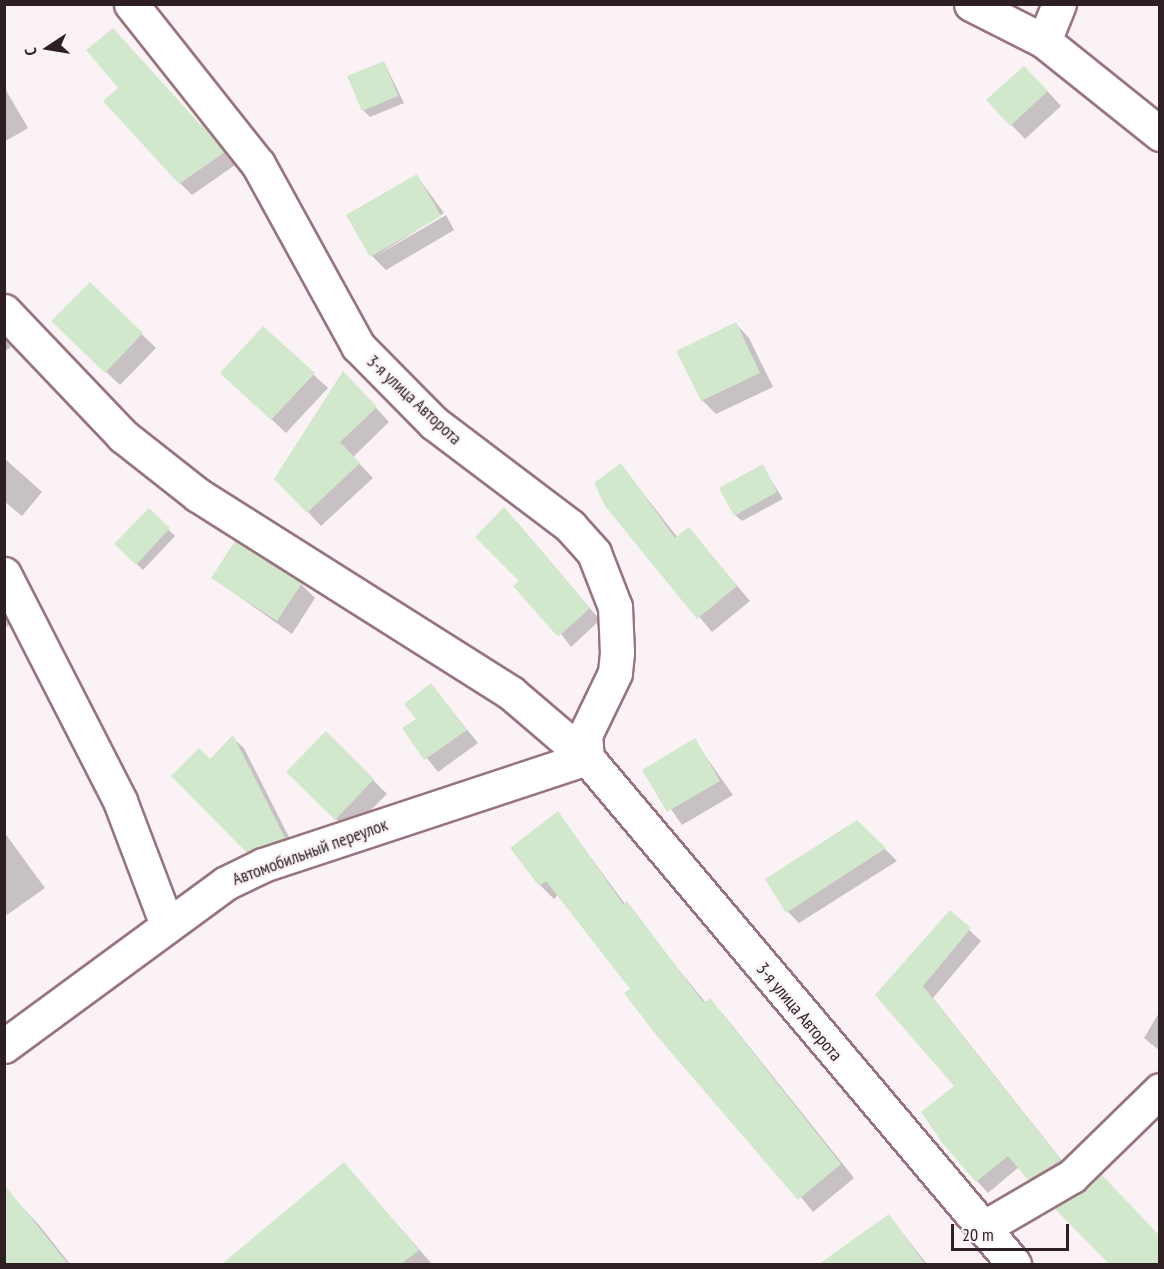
<!DOCTYPE html>
<html>
<head>
<meta charset="utf-8">
<style>
  body { margin:0 }
  #map { position:relative; width:1164px; height:1269px; overflow:hidden; background:#faf2f4; font-family:"PT Sans Narrow",sans-serif }
  div>[style] { position:absolute }
  [style*='--x'] { left:calc(var(--x)*1px); top:calc(var(--y)*1px); width:calc(var(--w)*1px); rotate:calc(var(--a)*1deg) }
  .shadow>* { inset:0; background:#0003 }
  .building>* { inset:0; background:#d2e8cc }
  .roads { filter:drop-shadow(2px 0 #98757c) drop-shadow(-2px 0 #98757c) drop-shadow(0 2px #98757c) drop-shadow(0 -2px #98757c) }
  .minor>* { height:33px; margin:-16.5px; padding:0 16.5px; transform-origin:16.5px; border-radius:16.5px; background:#fff }
  span { translate:-50% -50%; white-space:nowrap; text-align:center; line-height:1.15; -webkit-text-stroke:4.5px #faf2f4; paint-order:stroke }
  .street-label { font-size:18px; color:#2d1f22 }
  .frame { position:absolute; inset:0; border:6px solid #2d1f22; pointer-events:none }
  .north { position:absolute; left:18px; top:18px; width:60px; height:60px; -webkit-text-stroke:4px #faf2f4; paint-order:stroke; rotate:258deg; font-size:16px; font-weight:700; line-height:24px; text-align:center; color:#2d1f22 }
  .north::after { content:''; display:block; margin:auto; width:21px; height:27px; background:#2d1f22; clip-path:polygon(50% 0,100% 100%,50% 72%,0 100%) }
  .scale { position:absolute; left:951px; top:1224px; width:118px; height:27px; box-sizing:border-box; border:3px solid #2d1f22; border-top:0; padding-left:8px; font-size:18px; line-height:21px; white-space:nowrap; color:#2d1f22; -webkit-text-stroke:4px #faf2f4; paint-order:stroke }
</style>
</head>
<body>
<div id="map">
  <div class="shadow">
    <i style="clip-path:polygon(384px 62px,404px 103px,370px 117px,363px 110px)"></i>
    <i style="clip-path:polygon(1038px 81px,1061px 106px,1025px 139px,988px 101px)"></i>
    <i style="clip-path:polygon(4px 87px,28px 128px,4px 142px)"></i>
    <i style="clip-path:polygon(200px 124px,235px 165px,192px 195px,180px 183px)"></i>
    <i style="clip-path:polygon(417px 176px,444px 213px,374px 257px,446px 215px,454px 230px,386px 270px,372px 256px)"></i>
    <i style="clip-path:polygon(90px 284px,156px 348px,120px 385px,67px 335px)"></i>
    <i style="clip-path:polygon(736px 324px,749px 338px,773px 387px,716px 414px,702px 400px)"></i>
    <i style="clip-path:polygon(263px 328px,328px 388px,286px 433px,236px 386px)"></i>
    <i style="clip-path:polygon(4px 338px,11px 347px,4px 352px)"></i>
    <i style="clip-path:polygon(357px 387px,389px 422px,353px 457px,373px 478px,321px 526px,308px 512px)"></i>
    <i style="clip-path:polygon(4px 458px,42px 492px,22px 516px,4px 501px)"></i>
    <i style="clip-path:polygon(621px 465px,678px 538px,689px 529px,750px 601px,712px 632px,606px 505px)"></i>
    <i style="clip-path:polygon(762px 466px,783px 499px,742px 521px,735px 515px)"></i>
    <i style="clip-path:polygon(149px 510px,175px 536px,143px 570px,116px 544px)"></i>
    <i style="clip-path:polygon(516px 521px,600px 620px,571px 647px,521px 581px)"></i>
    <i style="clip-path:polygon(213px 578px,301px 584px,315px 598px,292px 634px)"></i>
    <i style="clip-path:polygon(4px 612px,11px 624px,4px 628px)"></i>
    <i style="clip-path:polygon(431px 685px,478px 743px,438px 772px,404px 729px,418px 719px)"></i>
    <i style="clip-path:polygon(326px 733px,387px 794px,349px 832px,288px 772px)"></i>
    <i style="clip-path:polygon(233px 738px,244px 748px,295px 849px,258px 863px,173px 776px,210px 761px)"></i>
    <i style="clip-path:polygon(694px 740px,733px 795px,682px 825px,644px 770px)"></i>
    <i style="clip-path:polygon(558px 813px,625px 904px,706px 1003px,709px 1000px,723px 1014px,854px 1178px,813px 1212px,558px 895px,554px 899px,540px 885px,512px 849px)"></i>
    <i style="clip-path:polygon(857px 821px,897px 861px,799px 923px,788px 912px)"></i>
    <i style="clip-path:polygon(4px 832px,45px 888px,4px 917px)"></i>
    <i style="clip-path:polygon(950px 912px,981px 941px,933px 998px,1071px 1172px,1041px 1190px,1019px 1167px,988px 1193px,977px 1181px,956px 1086px,877px 995px)"></i>
    <i style="clip-path:polygon(1160px 1011px,1160px 1051px,1144px 1038px)"></i>
    <i style="clip-path:polygon(344px 1164px,432px 1264px,242px 1264px,235px 1256px)"></i>
    <i style="clip-path:polygon(19px 1204px,39px 1225px,70px 1264px,4px 1264px,4px 1216px)"></i>
    <i style="clip-path:polygon(889px 1216px,927px 1264px,832px 1264px,828px 1260px)"></i>
    <i style="clip-path:polygon(1160px 1237px,1160px 1264px,1119px 1264px,1110px 1249px)"></i>
  </div>
  <div class="building">
    <i style="clip-path:polygon(113px 28px,225px 152px,179px 184px,103px 101px,118px 88px,86px 50px)"></i>
    <i style="clip-path:polygon(384px 61px,398px 96px,362px 111px,347px 76px)"></i>
    <i style="clip-path:polygon(1024px 66px,1048px 91px,1010px 126px,986px 100px)"></i>
    <i style="clip-path:polygon(417px 174px,441px 216px,370px 257px,346px 215px)"></i>
    <i style="clip-path:polygon(90px 282px,143px 333px,105px 373px,51px 321px)"></i>
    <i style="clip-path:polygon(736px 322px,760px 373px,701px 401px,676px 351px)"></i>
    <i style="clip-path:polygon(263px 326px,315px 373px,271px 420px,220px 373px)"></i>
    <i style="clip-path:polygon(343px 371px,377px 407px,340px 442px,360px 463px,307px 513px,274px 479px)"></i>
    <i style="clip-path:polygon(621px 463px,675px 538px,689px 527px,737px 586px,697px 619px,605px 506px,594px 483px)"></i>
    <i style="clip-path:polygon(763px 464px,777px 492px,734px 516px,719px 488px)"></i>
    <i style="clip-path:polygon(504px 507px,590px 608px,558px 637px,513px 586px,519px 581px,475px 537px)"></i>
    <i style="clip-path:polygon(149px 508px,170px 528px,136px 565px,114px 544px)"></i>
    <i style="clip-path:polygon(235px 541px,302px 583px,277px 621px,211px 578px)"></i>
    <i style="clip-path:polygon(431px 683px,467px 730px,424px 760px,402px 728px,416px 719px,404px 704px)"></i>
    <i style="clip-path:polygon(326px 731px,374px 779px,335px 820px,286px 772px)"></i>
    <i style="clip-path:polygon(233px 735px,285px 838px,246px 852px,171px 776px,199px 748px,210px 759px)"></i>
    <i style="clip-path:polygon(695px 738px,720px 781px,667px 812px,642px 770px)"></i>
    <i style="clip-path:polygon(558px 811px,623px 904px,627px 901px,704px 1003px,710px 998px,841px 1164px,798px 1200px,657px 1036px,624px 993px,630px 989px,546px 881px,539px 886px,510px 848px)"></i>
    <i style="clip-path:polygon(857px 820px,886px 848px,786px 913px,765px 879px)"></i>
    <i style="clip-path:polygon(950px 910px,971px 928px,923px 986px,1061px 1160px,1028px 1180px,1008px 1156px,976px 1182px,943px 1144px,921px 1112px,954px 1086px,875px 995px)"></i>
    <i style="clip-path:polygon(344px 1162px,419px 1250px,401px 1264px,222px 1264px)"></i>
    <i style="clip-path:polygon(1101px 1174px,1160px 1236px,1160px 1264px,1109px 1264px,1054px 1208px)"></i>
    <i style="clip-path:polygon(4px 1184px,68px 1264px,4px 1264px)"></i>
    <i style="clip-path:polygon(889px 1214px,925px 1264px,819px 1264px)"></i>
  </div>
  <div class="roads">
    <div class="minor">
      <i style="--x:131;--y:4;--w:204;--a:51.6"></i>
      <i style="--x:258;--y:164;--w:208;--a:61.2"></i>
      <i style="--x:358;--y:346;--w:108;--a:45.4"></i>
      <i style="--x:434;--y:423;--w:171;--a:37.1"></i>
      <i style="--x:570;--y:526;--w:36;--a:48"></i>
      <i style="--x:594;--y:553;--w:58;--a:68.7"></i>
      <i style="--x:615;--y:607;--w:46;--a:87.5"></i>
      <i style="--x:617;--y:653;--w:20;--a:96"></i>
      <i style="--x:615;--y:673;--w:69;--a:115.8"></i>
      <i style="--x:585;--y:735;--w:23;--a:85"></i>
      <i style="--x:587;--y:758;--w:662;--a:49.84"></i>
      <i style="--x:971;--y:4;--w:82;--a:26.9"></i>
      <i style="--x:1044;--y:41;--w:149;--a:38.7"></i>
      <i style="--x:1044;--y:41;--w:40;--a:-68"></i>
      <i style="--x:4;--y:311;--w:173;--a:46.4"></i>
      <i style="--x:123;--y:436;--w:95;--a:38.2"></i>
      <i style="--x:198;--y:495;--w:370;--a:32.3"></i>
      <i style="--x:511;--y:693;--w:100;--a:40.5"></i>
      <i style="--x:4;--y:574;--w:255;--a:62.9"></i>
      <i style="--x:120;--y:801;--w:129;--a:69.2"></i>
      <i style="--x:4;--y:1046;--w:275;--a:-36.3"></i>
      <i style="--x:226;--y:883;--w:41;--a:-25.9"></i>
      <i style="--x:263;--y:865;--w:341;--a:-18.3"></i>
      <i style="--x:983;--y:1228;--w:103;--a:-30.3"></i>
      <i style="--x:1072;--y:1176;--w:123;--a:-44.3"></i>
    </div>
  </div>
  <div class="street-label">
    <span style="left:414px;top:400px;rotate:43deg">3-я улица Авторота</span>
    <span style="left:310px;top:852px;rotate:-20deg">Автомобильный переулок</span>
    <span style="left:799px;top:1012px;rotate:50deg">3-я улица Авторота</span>
  </div>
  <div class="frame"></div>
  <div class="north">С</div>
  <div class="scale">20 m</div>
</div>
</body>
</html>
